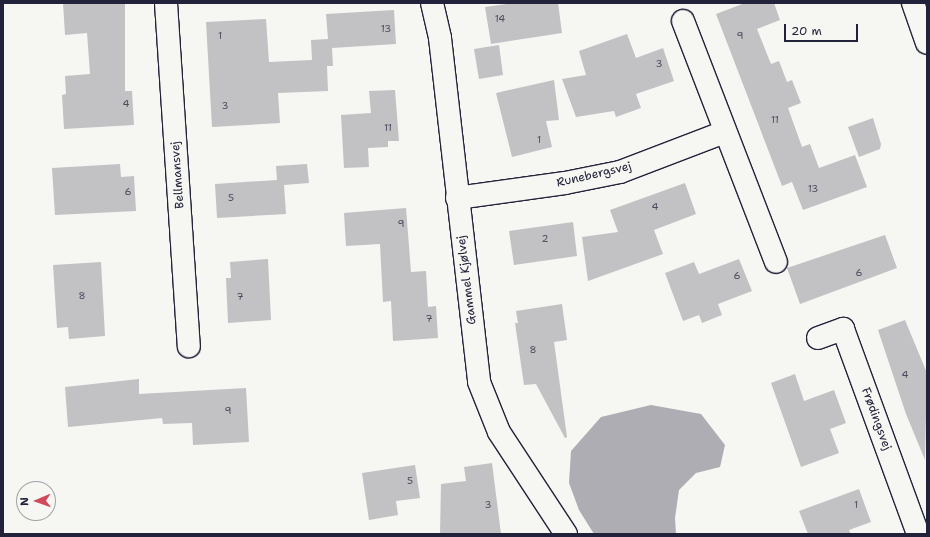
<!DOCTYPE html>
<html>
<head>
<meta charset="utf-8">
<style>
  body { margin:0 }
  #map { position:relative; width:930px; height:537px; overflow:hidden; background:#f6f6f2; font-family:"Shantell Sans",sans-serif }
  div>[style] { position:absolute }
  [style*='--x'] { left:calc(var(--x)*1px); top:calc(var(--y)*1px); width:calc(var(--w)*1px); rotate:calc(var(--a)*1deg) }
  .water>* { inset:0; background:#adadb3 }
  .building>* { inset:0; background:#c2c2c4 }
  .roads { filter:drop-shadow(1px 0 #22223b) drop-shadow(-1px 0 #22223b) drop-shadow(0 1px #22223b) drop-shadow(0 -1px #22223b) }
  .street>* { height:22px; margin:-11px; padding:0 11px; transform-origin:11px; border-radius:11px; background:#f6f6f2 }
  .secondary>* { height:22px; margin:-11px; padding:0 11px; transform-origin:11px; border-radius:11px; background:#f6f6f2 }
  span { translate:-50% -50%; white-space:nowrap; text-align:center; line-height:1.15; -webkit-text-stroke:3.5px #f6f6f2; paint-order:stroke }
  .number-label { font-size:10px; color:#4a4a5d }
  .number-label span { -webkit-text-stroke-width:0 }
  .street-label { font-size:12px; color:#22223b }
  .frame { position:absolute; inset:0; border:4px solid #22223b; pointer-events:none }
  .north { position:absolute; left:16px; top:481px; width:40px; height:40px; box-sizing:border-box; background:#f6f6f2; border:1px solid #a1a1a9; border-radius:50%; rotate:268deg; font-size:11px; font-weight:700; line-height:16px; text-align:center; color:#22223b }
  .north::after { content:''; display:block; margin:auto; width:14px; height:18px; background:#d1495b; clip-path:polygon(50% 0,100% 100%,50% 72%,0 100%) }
  .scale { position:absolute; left:784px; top:24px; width:74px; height:18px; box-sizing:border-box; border:2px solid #22223b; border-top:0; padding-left:5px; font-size:12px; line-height:14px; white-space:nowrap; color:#22223b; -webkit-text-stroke:3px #f6f6f2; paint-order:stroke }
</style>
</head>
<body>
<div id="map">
  <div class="water">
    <i style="clip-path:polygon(651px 405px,701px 414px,725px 445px,720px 467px,696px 473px,679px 490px,675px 518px,676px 534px,594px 534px,579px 510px,569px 483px,571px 451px,601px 417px)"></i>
  </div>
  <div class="building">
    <i style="clip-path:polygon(63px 3px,125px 3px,125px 91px,132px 91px,134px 125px,64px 129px,62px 95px,66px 94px,65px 76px,90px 74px,87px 33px,65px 35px)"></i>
    <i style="clip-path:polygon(513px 3px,558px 3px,562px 33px,491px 44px,485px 7px)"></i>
    <i style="clip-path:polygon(745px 3px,774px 3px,780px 20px,757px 29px,771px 64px,779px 61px,787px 82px,792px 80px,801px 103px,788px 108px,802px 147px,810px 144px,819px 168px,855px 155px,867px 187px,803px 210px,792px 182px,782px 186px,716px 14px)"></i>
    <i style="clip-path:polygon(394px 10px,396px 44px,332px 48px,333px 66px,327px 66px,328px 91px,278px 93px,280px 123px,212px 127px,206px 22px,266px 19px,269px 62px,312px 60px,311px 40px,328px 39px,326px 14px)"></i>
    <i style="clip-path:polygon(627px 34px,636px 58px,663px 48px,674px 81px,636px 94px,641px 108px,616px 117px,614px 111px,576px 117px,562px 79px,586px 75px,579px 51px)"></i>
    <i style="clip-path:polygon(499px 45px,503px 75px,479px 79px,474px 49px)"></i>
    <i style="clip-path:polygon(554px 80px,559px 120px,546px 121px,552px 147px,512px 157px,496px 93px)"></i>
    <i style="clip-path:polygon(395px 90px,399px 141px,388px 141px,388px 147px,368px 148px,369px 167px,344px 168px,341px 115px,371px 113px,369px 91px)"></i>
    <i style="clip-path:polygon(873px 118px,881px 144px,880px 149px,859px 157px,848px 127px)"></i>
    <i style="clip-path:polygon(120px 164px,121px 177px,134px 176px,136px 211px,55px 215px,52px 168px)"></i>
    <i style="clip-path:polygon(307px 164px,309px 183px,284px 185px,286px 214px,217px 218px,215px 184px,277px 180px,276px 166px)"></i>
    <i style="clip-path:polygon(685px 183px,696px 214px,654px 230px,663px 254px,588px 281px,582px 237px,618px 232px,610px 210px)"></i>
    <i style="clip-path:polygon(406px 208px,411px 272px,426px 271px,428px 307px,436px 306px,438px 338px,393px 341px,391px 301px,383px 302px,380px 244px,346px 246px,344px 213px)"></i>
    <i style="clip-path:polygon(573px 222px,577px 256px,514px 265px,509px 231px)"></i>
    <i style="clip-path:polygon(885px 235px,897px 268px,800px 304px,787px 268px)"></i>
    <i style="clip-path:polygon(268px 259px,271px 320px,228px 323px,226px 278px,231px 278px,230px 262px)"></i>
    <i style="clip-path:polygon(739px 259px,752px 291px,718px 304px,722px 315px,702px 323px,699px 315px,683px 321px,665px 273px,694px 262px,699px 274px)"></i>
    <i style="clip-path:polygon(101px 262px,105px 336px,69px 339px,68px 327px,57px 328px,53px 265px)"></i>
    <i style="clip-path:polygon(562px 304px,567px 340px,554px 342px,567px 437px,565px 438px,536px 384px,524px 385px,515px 323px,518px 323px,516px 311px)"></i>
    <i style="clip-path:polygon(905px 320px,927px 373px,925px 460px,906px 414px,878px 330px)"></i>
    <i style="clip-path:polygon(795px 374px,804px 401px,834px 390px,846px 423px,830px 429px,839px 453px,801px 467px,771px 383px)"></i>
    <i style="clip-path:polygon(139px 379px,139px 394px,246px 388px,249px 442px,193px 445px,192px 423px,163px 424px,162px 418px,68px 427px,65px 387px)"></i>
    <i style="clip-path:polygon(492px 463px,501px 534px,440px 534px,441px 484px,466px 481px,464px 467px)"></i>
    <i style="clip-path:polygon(415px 465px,420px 498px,396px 501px,398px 515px,369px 520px,362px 473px)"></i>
    <i style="clip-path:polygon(859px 489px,871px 522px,849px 530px,851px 534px,808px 534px,799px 511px)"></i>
  </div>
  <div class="roads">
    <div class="street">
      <i style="--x:166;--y:3;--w:344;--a:86.2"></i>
      <i style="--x:432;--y:3;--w:36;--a:77"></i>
      <i style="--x:440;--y:38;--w:346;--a:83.5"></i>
      <i style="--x:479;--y:382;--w:54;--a:68.2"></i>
      <i style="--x:499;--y:432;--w:122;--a:56.7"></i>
      <i style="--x:683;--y:21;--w:258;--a:68.9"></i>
      <i style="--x:457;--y:198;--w:109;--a:-7.9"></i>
      <i style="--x:565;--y:183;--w:56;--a:-11.3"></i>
      <i style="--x:620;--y:172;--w:112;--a:-20.9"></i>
      <i style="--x:818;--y:338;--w:27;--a:-20"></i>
      <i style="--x:843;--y:329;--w:218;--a:69.9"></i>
    </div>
    <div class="secondary">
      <i style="--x:913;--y:3;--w:42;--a:70.7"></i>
    </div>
  </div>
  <div class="number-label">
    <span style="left:500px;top:19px">14</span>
    <span style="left:386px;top:29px">13</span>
    <span style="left:220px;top:36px">1</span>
    <span style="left:740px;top:36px">9</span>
    <span style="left:659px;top:64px">3</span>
    <span style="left:126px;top:104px">4</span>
    <span style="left:225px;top:106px">3</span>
    <span style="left:775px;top:120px">11</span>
    <span style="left:388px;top:128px">11</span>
    <span style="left:539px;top:140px">1</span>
    <span style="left:813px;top:189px">13</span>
    <span style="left:128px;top:192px">6</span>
    <span style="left:231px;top:198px">5</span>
    <span style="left:655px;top:207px">4</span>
    <span style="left:401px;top:224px">9</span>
    <span style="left:545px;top:239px">2</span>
    <span style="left:859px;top:273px">6</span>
    <span style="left:737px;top:276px">6</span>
    <span style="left:82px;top:296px">8</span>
    <span style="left:240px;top:297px">7</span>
    <span style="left:429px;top:319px">7</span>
    <span style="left:533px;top:350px">8</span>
    <span style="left:905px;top:375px">4</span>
    <span style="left:228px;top:411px">9</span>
    <span style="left:410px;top:481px">5</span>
    <span style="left:488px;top:505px">3</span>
    <span style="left:856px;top:505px">1</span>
  </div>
  <div class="street-label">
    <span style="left:178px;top:175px;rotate:-94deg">Bellmansvej</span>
    <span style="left:594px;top:175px;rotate:-13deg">Runebergsvej</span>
    <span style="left:467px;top:280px;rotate:-97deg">Gammel Kjølvej</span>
    <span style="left:876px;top:419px;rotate:70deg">Frødingsvej</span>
  </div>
  <div class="frame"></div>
  <div class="north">N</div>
  <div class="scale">20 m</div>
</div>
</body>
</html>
